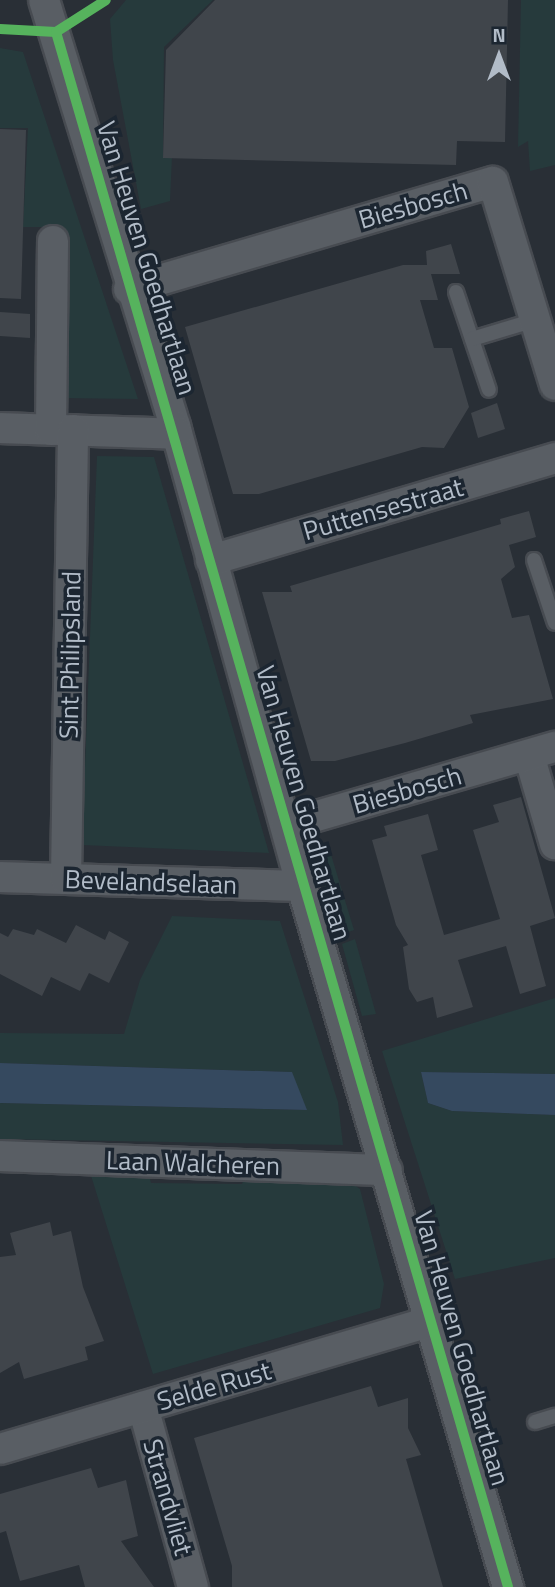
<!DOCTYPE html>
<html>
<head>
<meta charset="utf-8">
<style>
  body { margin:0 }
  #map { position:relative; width:555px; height:1587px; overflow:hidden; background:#292f36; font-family:"Titillium Web",sans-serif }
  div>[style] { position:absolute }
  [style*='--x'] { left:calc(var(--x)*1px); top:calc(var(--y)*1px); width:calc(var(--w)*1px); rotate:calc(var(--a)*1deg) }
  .green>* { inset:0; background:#263a3c }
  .water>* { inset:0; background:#35495f }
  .building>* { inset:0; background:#40454b }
  .roads { filter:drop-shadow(2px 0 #474b51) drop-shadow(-2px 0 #474b51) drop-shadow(0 2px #474b51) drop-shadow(0 -2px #474b51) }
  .service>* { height:14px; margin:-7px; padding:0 7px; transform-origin:7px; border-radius:7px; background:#595e64 }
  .minor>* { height:30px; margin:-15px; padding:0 15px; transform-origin:15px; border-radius:15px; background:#595e64 }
  .cycleway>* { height:10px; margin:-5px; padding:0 5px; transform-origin:5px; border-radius:5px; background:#56b35d }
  span { translate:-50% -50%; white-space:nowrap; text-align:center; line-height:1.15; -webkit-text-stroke:7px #1c2631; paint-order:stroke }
  .street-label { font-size:26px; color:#b2bcc8 }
  .north { position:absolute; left:464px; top:21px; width:70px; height:70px; -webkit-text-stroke:5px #1c2631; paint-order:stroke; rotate:0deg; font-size:19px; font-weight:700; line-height:28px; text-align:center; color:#b2bcc8 }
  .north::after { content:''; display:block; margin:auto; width:24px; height:32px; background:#b2bcc8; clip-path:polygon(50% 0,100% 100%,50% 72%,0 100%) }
</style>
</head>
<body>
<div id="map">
  <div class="green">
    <i style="clip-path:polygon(126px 0,213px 0,164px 47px,163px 158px,172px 157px,170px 201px,141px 209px,113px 60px,110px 19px)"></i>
    <i style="clip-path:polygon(521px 0,555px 0,555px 165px,530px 171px,528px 141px,518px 147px)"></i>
    <i style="clip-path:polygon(0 48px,23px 52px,138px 399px,62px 398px,66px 288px,48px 227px,23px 227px,28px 128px,0 128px)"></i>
    <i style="clip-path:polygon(97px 456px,154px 457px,269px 853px,82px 845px)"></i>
    <i style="clip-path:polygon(329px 848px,354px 930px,340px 935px,314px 852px)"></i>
    <i style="clip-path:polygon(172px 916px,280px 921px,338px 1102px,343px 1145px,0 1139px,0 1103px,306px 1110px,291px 1072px,0 1063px,0 1033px,124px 1034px,140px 980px)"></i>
    <i style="clip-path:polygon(355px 939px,376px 1014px,362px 1016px,342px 944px)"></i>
    <i style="clip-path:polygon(555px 998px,555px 1074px,421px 1072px,428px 1103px,452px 1111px,555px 1115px,555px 1258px,455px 1279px,382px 1051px)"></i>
    <i style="clip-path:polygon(88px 1166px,147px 1167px,151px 1183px,242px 1184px,247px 1171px,343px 1177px,360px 1189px,384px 1284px,380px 1308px,153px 1374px)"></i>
  </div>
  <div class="water">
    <i style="clip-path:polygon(0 1063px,292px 1072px,307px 1110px,0 1103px)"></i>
    <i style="clip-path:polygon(421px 1072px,555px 1074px,555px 1115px,452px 1111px,428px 1103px)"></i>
  </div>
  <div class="building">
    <i style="clip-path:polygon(215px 0,508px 0,505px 142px,457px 141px,456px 165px,163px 158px,166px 50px)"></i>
    <i style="clip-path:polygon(0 129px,26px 130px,21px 299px,0 298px)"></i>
    <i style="clip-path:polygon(451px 244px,460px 274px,431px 274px,438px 300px,420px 300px,434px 348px,452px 348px,469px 407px,444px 448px,422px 447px,259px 494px,233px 494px,185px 327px,403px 265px,427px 265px,426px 251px)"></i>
    <i style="clip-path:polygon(0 312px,30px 314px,30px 338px,0 336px)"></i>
    <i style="clip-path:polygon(497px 403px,505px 429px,478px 438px,471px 413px)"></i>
    <i style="clip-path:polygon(529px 511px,536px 537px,509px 545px,515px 567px,501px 579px,512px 618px,529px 615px,553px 699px,470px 715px,473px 723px,405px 743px,335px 761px,311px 761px,262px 592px,292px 592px,290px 586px,501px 524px,500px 519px)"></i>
    <i style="clip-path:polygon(521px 797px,555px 918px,530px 926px,546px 986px,520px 994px,506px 946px,458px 960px,473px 1007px,437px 1018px,433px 997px,417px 1002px,409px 989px,403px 947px,408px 945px,396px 925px,372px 840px,387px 836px,384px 826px,428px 814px,438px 850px,421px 855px,444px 935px,500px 919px,473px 830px,499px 822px,493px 805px)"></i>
    <i style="clip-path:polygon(76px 925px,105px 940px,109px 931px,129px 942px,109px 983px,89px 973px,80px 991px,51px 977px,42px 996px,0 974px,0 933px,8px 937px,13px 929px,34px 935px,37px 929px,66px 943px)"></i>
    <i style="clip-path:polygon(50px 1222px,53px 1236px,71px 1231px,83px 1287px,104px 1341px,85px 1347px,88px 1360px,24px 1379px,19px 1362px,0 1373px,0 1257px,16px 1255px,10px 1233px)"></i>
    <i style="clip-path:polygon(371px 1386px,378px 1407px,408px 1398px,408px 1428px,421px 1455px,406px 1459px,443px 1587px,232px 1587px,232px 1566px,194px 1438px)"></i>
    <i style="clip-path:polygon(91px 1468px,98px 1488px,126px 1480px,138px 1536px,121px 1541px,154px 1587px,85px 1587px,79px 1565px,20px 1581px,6px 1531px,0 1533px,0 1494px)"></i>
  </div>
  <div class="roads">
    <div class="service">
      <i style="--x:456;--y:292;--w:103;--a:71.4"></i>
      <i style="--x:472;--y:339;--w:66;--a:-16.8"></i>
      <i style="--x:534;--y:560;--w:66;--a:71.6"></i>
      <i style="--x:535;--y:1422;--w:21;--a:-17"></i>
    </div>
    <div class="minor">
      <i style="--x:44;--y:0;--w:446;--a:72.9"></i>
      <i style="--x:175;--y:426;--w:477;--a:74.6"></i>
      <i style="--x:302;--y:886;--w:731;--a:73.62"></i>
      <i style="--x:129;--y:289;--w:379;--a:-16.4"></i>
      <i style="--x:493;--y:182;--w:212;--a:73"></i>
      <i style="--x:0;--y:428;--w:177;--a:1.9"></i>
      <i style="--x:51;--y:430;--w:189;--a:-89.4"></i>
      <i style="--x:211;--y:560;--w:359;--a:-16.5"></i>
      <i style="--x:529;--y:755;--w:93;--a:73.7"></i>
      <i style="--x:286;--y:825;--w:280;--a:-16.2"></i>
      <i style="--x:0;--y:877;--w:302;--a:1.7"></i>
      <i style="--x:66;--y:879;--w:449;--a:-89.1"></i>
      <i style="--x:0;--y:1156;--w:387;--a:2.1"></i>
      <i style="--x:143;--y:1407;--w:187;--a:74.5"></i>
      <i style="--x:0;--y:1449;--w:447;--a:-16.5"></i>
    </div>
  </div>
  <div class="cycleway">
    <i style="--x:0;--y:29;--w:56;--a:3.1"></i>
    <i style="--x:56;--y:32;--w:59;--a:-32.6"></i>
    <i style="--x:56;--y:32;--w:1619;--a:73.79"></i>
  </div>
  <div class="street-label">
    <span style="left:413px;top:205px;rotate:-16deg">Biesbosch</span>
    <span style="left:147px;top:258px;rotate:73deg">Van Heuven Goedhartlaan</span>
    <span style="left:383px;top:509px;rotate:-16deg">Puttensestraat</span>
    <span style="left:70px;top:655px;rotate:-89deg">Sint Philipsland</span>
    <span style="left:407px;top:790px;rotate:-16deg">Biesbosch</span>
    <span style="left:304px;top:803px;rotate:74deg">Van Heuven Goedhartlaan</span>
    <span style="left:151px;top:882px;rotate:2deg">Bevelandselaan</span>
    <span style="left:193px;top:1163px;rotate:2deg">Laan Walcheren</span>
    <span style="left:462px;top:1348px;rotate:74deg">Van Heuven Goedhartlaan</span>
    <span style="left:214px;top:1386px;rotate:-16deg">Selde Rust</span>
    <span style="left:168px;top:1497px;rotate:74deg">Strandvliet</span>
  </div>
  <div class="north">N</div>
</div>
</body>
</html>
